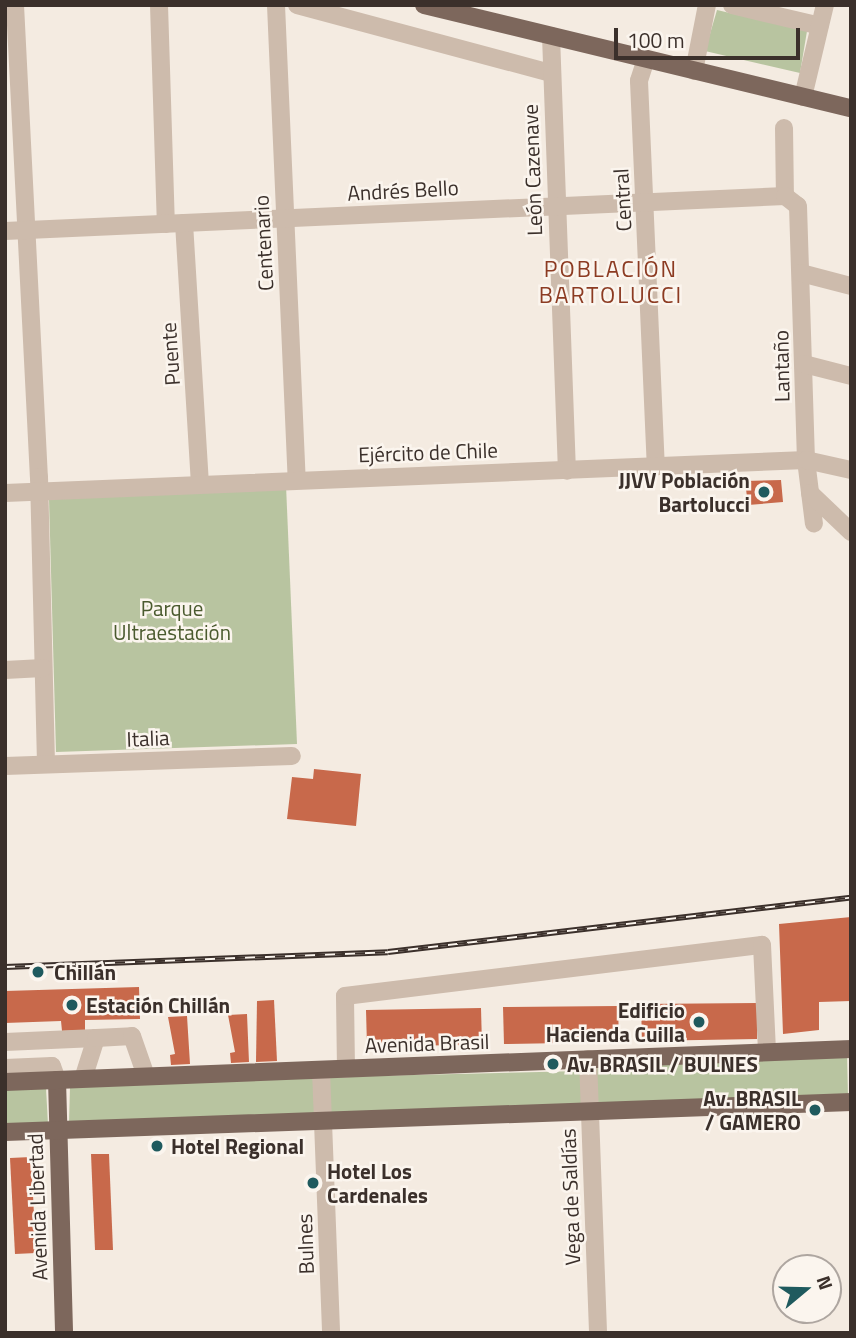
<!DOCTYPE html>
<html>
<head>
<meta charset="utf-8">
<style>
  body { margin:0 }
  #map { position:relative; width:856px; height:1338px; overflow:hidden; background:#f4ebe1; font-family:"Titillium Web",sans-serif }
  div>[style] { position:absolute }
  [style*='--x'] { left:calc(var(--x)*1px); top:calc(var(--y)*1px); width:calc(var(--w)*1px); rotate:calc(var(--a)*1deg) }
  .green>* { inset:0; background:#b8c4a0 }
  .building>* { inset:0; background:#c8694b }
  .minor>* { height:18px; margin:-9px; padding:0 9px; transform-origin:9px; border-radius:9px; background:#cdbbac }
  .major>* { height:18px; margin:-9px; padding:0 9px; transform-origin:9px; border-radius:9px; background:#7d675c }
  .rail>* { height:6px; margin-top:-3px; transform-origin:0; background:repeating-linear-gradient(90deg,#fbf5ee 0 10px,#3b302b 0 20px); box-sizing:border-box; border-block:2px solid #3b302b }
  .dots>* { width:19px; height:19px; translate:-50% -50%; box-sizing:border-box; border:4px solid #fbf5ee; border-radius:50% }
  span { translate:-50% -50%; white-space:nowrap; text-align:center; line-height:1.15; -webkit-text-stroke:5px #fbf5ee; paint-order:stroke }
  .street-label { font-size:21px; color:#3b302b }
  .poi-label { font-size:21px; color:#3b302b; font-weight:700 }
  .right { translate:-100% -50%; text-align:right }
  .left { translate:0 -50%; text-align:left }
  .park-label { font-size:21px; color:#4a5a2e }
  .neighbourhood-label { font-size:23px; color:#8c3b22; letter-spacing:2px }
  .frame { position:absolute; inset:0; border:7px solid #3b302b; pointer-events:none }
  .north { position:absolute; left:772px; top:1254px; width:70px; height:70px; box-sizing:border-box; background:#fbf5ee; border:2px solid #aea6a0; border-radius:50%; rotate:71deg; font-size:19px; font-weight:700; line-height:28px; text-align:center; color:#3b302b }
  .north::after { content:''; display:block; margin:auto; width:24px; height:32px; background:#1f5a5e; clip-path:polygon(50% 0,100% 100%,50% 72%,0 100%) }
  .scale { position:absolute; left:614px; top:28px; width:186px; height:32px; box-sizing:border-box; border:4px solid #3b302b; border-top:0; padding-left:9px; font-size:21px; line-height:24px; white-space:nowrap; color:#3b302b; -webkit-text-stroke:5px #fbf5ee; paint-order:stroke }
</style>
</head>
<body>
<div id="map">
  <div class="green">
    <i style="clip-path:polygon(717px 10px,807px 31px,800px 73px,705px 51px)"></i>
    <i style="clip-path:polygon(286px 485px,297px 744px,56px 752px,49px 499px)"></i>
    <i style="clip-path:polygon(847px 1054px,848px 1097px,594px 1106px,592px 1065px)"></i>
    <i style="clip-path:polygon(582px 1071px,583px 1107px,330px 1113px,327px 1077px)"></i>
    <i style="clip-path:polygon(316px 1078px,318px 1114px,69px 1124px,70px 1087px)"></i>
    <i style="clip-path:polygon(46px 1088px,48px 1125px,5px 1126px,5px 1090px)"></i>
  </div>
  <div class="building">
    <i style="clip-path:polygon(781px 480px,783px 502px,748px 505px,745px 481px)"></i>
    <i style="clip-path:polygon(314px 769px,361px 774px,356px 826px,287px 819px,292px 777px,313px 779px)"></i>
    <i style="clip-path:polygon(851px 917px,851px 1001px,819px 1002px,819px 1030px,783px 1034px,779px 924px)"></i>
    <i style="clip-path:polygon(139px 987px,140px 1019px,85px 1020px,85px 1030px,62px 1031px,61px 1021px,5px 1023px,5px 991px)"></i>
    <i style="clip-path:polygon(274px 1000px,277px 1061px,256px 1062px,257px 1001px)"></i>
    <i style="clip-path:polygon(757px 1003px,757px 1039px,642px 1041px,641px 1004px)"></i>
    <i style="clip-path:polygon(618px 1006px,619px 1042px,504px 1044px,503px 1007px)"></i>
    <i style="clip-path:polygon(481px 1008px,482px 1045px,367px 1046px,366px 1010px)"></i>
    <i style="clip-path:polygon(247px 1014px,249px 1062px,231px 1063px,230px 1053px,235px 1052px,228px 1015px)"></i>
    <i style="clip-path:polygon(187px 1016px,190px 1064px,171px 1065px,170px 1055px,175px 1054px,168px 1017px)"></i>
    <i style="clip-path:polygon(91px 1154px,109px 1154px,113px 1250px,95px 1250px)"></i>
    <i style="clip-path:polygon(31px 1157px,36px 1253px,15px 1254px,10px 1158px)"></i>
  </div>
  <div class="minor">
    <i style="--x:15;--y:5;--w:473;--a:87.1"></i>
    <i style="--x:39;--y:477;--w:287;--a:88.6"></i>
    <i style="--x:159;--y:5;--w:219;--a:88.2"></i>
    <i style="--x:276;--y:5;--w:474;--a:87.5"></i>
    <i style="--x:297;--y:5;--w:263;--a:15"></i>
    <i style="--x:732;--y:5;--w:90;--a:13.4"></i>
    <i style="--x:551;--y:36;--w:435;--a:87.9"></i>
    <i style="--x:646;--y:59;--w:23;--a:108"></i>
    <i style="--x:639;--y:81;--w:386;--a:87.5"></i>
    <i style="--x:694;--y:71;--w:67;--a:-78.9"></i>
    <i style="--x:803;--y:97;--w:95;--a:-76.6"></i>
    <i style="--x:784;--y:128;--w:68;--a:89.2"></i>
    <i style="--x:184;--y:223;--w:259;--a:86.5"></i>
    <i style="--x:5;--y:231;--w:781;--a:-2.57"></i>
    <i style="--x:785;--y:196;--w:16;--a:38"></i>
    <i style="--x:798;--y:206;--w:254;--a:88.2"></i>
    <i style="--x:806;--y:460;--w:64;--a:82.9"></i>
    <i style="--x:801;--y:273;--w:52;--a:14.6"></i>
    <i style="--x:804;--y:364;--w:49;--a:14.3"></i>
    <i style="--x:5;--y:493;--w:802;--a:-2.36"></i>
    <i style="--x:806;--y:460;--w:46;--a:12.5"></i>
    <i style="--x:810;--y:493;--w:57;--a:43.6"></i>
    <i style="--x:5;--y:670;--w:38;--a:-3"></i>
    <i style="--x:5;--y:766;--w:287;--a:-2"></i>
    <i style="--x:5;--y:1042;--w:91;--a:-2.5"></i>
    <i style="--x:588;--y:1059;--w:274;--a:87.9"></i>
    <i style="--x:5;--y:1068;--w:47;--a:-2.4"></i>
    <i style="--x:52;--y:1066;--w:15;--a:70"></i>
    <i style="--x:346;--y:1069;--w:73;--a:-90.8"></i>
    <i style="--x:345;--y:996;--w:420;--a:-7"></i>
    <i style="--x:762;--y:945;--w:107;--a:87.3"></i>
    <i style="--x:321;--y:1070;--w:263;--a:87.8"></i>
    <i style="--x:83;--y:1079;--w:43;--a:-72.4"></i>
    <i style="--x:96;--y:1038;--w:36;--a:-3"></i>
    <i style="--x:132;--y:1036;--w:42;--a:70.7"></i>
  </div>
  <div class="major">
    <i style="--x:424;--y:5;--w:439;--a:13.6"></i>
    <i style="--x:57;--y:1080;--w:253;--a:88.4"></i>
    <i style="--x:5;--y:1082;--w:847;--a:-2.23"></i>
    <i style="--x:5;--y:1132;--w:847;--a:-2.03"></i>
  </div>
  <div class="rail">
    <i style="--x:5;--y:967;--w:383;--a:-2.2"></i>
    <i style="--x:388;--y:952;--w:466;--a:-6.7"></i>
  </div>
  <div class="dots">
    <i style="left:764px;top:492px;background:#1f5a5e"></i>
    <i style="left:38px;top:972px;background:#1f5a5e"></i>
    <i style="left:72px;top:1005px;background:#1f5a5e"></i>
    <i style="left:699px;top:1022px;background:#1f5a5e"></i>
    <i style="left:553px;top:1064px;background:#1f5a5e"></i>
    <i style="left:815px;top:1110px;background:#1f5a5e"></i>
    <i style="left:157px;top:1146px;background:#1f5a5e"></i>
    <i style="left:313px;top:1183px;background:#1f5a5e"></i>
  </div>
  <div class="street-label">
    <span style="left:532px;top:170px;rotate:-92deg">León Cazenave</span>
    <span style="left:403px;top:190px;rotate:-3deg">Andrés Bello</span>
    <span style="left:622px;top:200px;rotate:-93deg">Central</span>
    <span style="left:263px;top:243px;rotate:-93deg">Centenario</span>
    <span style="left:170px;top:354px;rotate:-94deg">Puente</span>
    <span style="left:781px;top:366px;rotate:-91deg">Lantaño</span>
    <span style="left:428px;top:452px;rotate:-2deg">Ejército de Chile</span>
    <span style="left:148px;top:738px;rotate:-2deg">Italia</span>
    <span style="left:427px;top:1043px;rotate:-2deg">Avenida Brasil</span>
    <span style="left:570px;top:1197px;rotate:-92deg">Vega de Saldías</span>
    <span style="left:37px;top:1207px;rotate:-92deg">Avenida Libertad</span>
    <span style="left:305px;top:1244px;rotate:-92deg">Bulnes</span>
  </div>
  <div class="poi-label">
    <span class="right" style="left:750px;top:492px">JJVV Población<br>Bartolucci</span>
    <span class="left" style="left:54px;top:972px">Chillán</span>
    <span class="left" style="left:86px;top:1005px">Estación Chillán</span>
    <span class="right" style="left:685px;top:1022px">Edificio<br>Hacienda Cuilla</span>
    <span class="left" style="left:567px;top:1064px">Av. BRASIL / BULNES</span>
    <span class="right" style="left:801px;top:1110px">Av. BRASIL<br>/ GAMERO</span>
    <span class="left" style="left:171px;top:1146px">Hotel Regional</span>
    <span class="left" style="left:327px;top:1183px">Hotel Los<br>Cardenales</span>
  </div>
  <div class="park-label">
    <span style="left:172px;top:620px">Parque<br>Ultraestación</span>
  </div>
  <div class="neighbourhood-label">
    <span style="left:611px;top:282px">POBLACIÓN<br>BARTOLUCCI</span>
  </div>
  <div class="frame"></div>
  <div class="north">N</div>
  <div class="scale">100 m</div>
</div>
</body>
</html>
